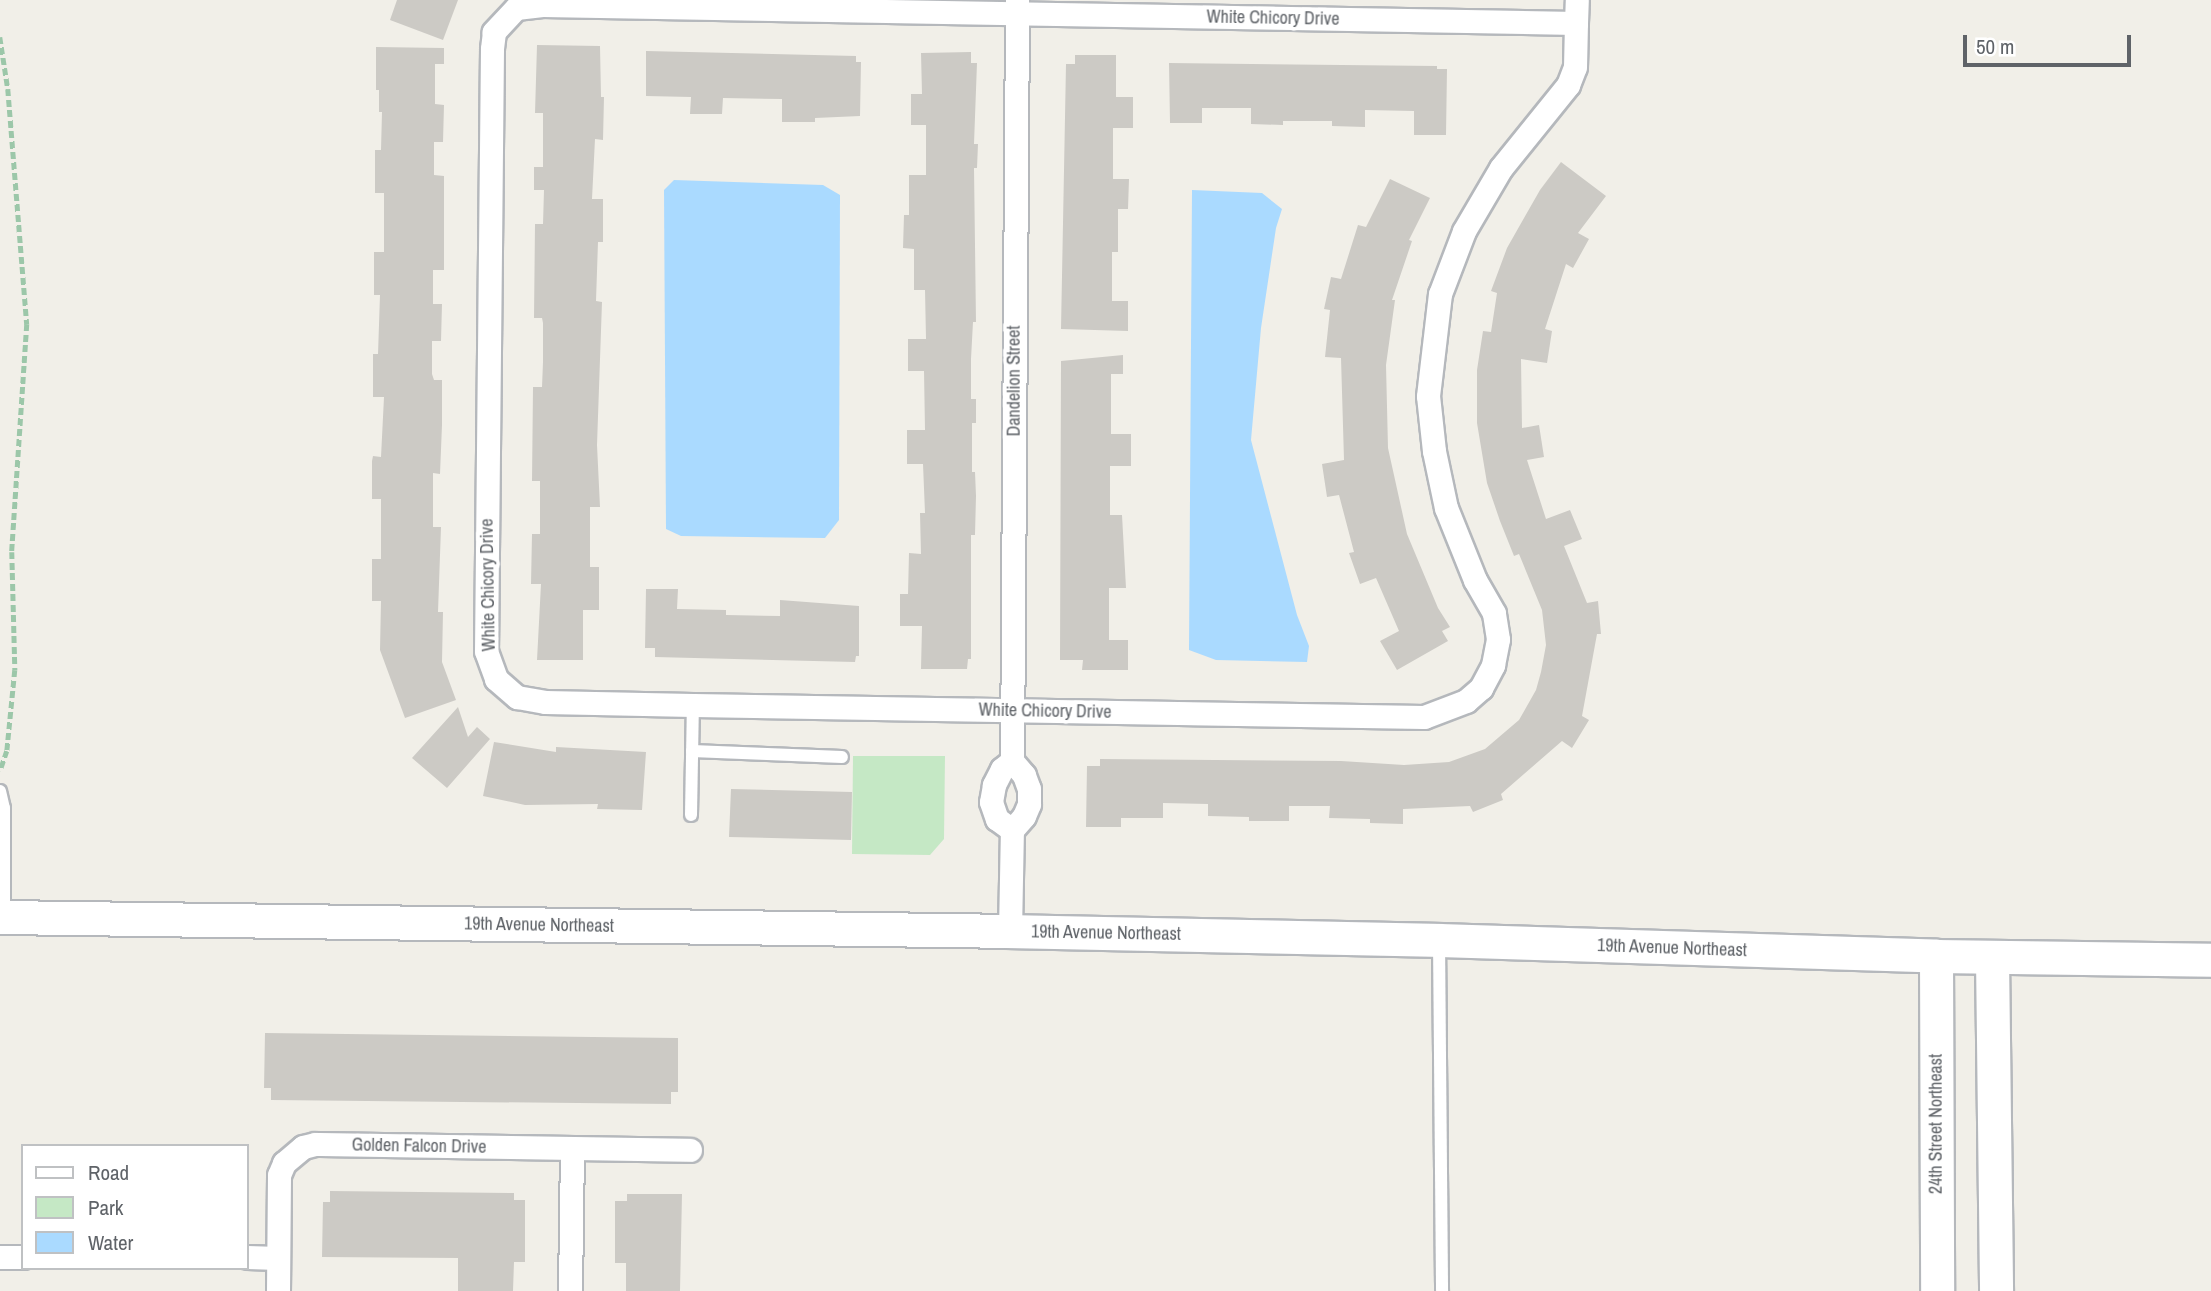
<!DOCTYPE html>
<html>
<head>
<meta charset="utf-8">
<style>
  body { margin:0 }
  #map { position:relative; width:2211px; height:1291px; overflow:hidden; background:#f1efe8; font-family:"Archivo Narrow",sans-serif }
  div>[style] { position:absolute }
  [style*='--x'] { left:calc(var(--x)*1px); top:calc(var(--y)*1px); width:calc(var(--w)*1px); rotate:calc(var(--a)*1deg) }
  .green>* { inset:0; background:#c5e8c5 }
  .water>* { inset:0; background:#aadaff }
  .building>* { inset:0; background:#cccac5 }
  .path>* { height:4.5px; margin-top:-2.25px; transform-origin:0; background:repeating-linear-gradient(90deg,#9cc7a9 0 7px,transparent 0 10.5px) }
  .roads { filter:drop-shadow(2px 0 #b5b8bc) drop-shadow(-2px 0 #b5b8bc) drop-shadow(0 2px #b5b8bc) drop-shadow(0 -2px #b5b8bc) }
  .lane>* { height:12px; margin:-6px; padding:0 6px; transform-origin:6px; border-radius:6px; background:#fff }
  .street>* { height:23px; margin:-11.5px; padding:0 11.5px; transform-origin:11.5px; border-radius:11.5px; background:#fff }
  .secondary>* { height:33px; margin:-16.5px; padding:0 16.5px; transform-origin:16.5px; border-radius:16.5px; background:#fff }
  span { translate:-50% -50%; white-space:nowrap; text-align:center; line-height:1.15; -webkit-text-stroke:7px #fff; paint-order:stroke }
  .street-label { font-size:18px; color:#5f6368 }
  .legend { position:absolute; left:21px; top:1144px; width:228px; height:126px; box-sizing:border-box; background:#fff; border:2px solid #bfc1c3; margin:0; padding:9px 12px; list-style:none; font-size:21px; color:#5f6368 }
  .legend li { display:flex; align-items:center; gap:14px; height:35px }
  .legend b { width:35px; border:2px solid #bfc1c3 }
  .scale { position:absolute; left:1963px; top:35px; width:168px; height:32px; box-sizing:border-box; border:4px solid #5f6368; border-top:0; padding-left:9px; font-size:21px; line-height:24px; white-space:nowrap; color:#5f6368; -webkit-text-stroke:5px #fff; paint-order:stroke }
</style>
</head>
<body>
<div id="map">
  <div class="green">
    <i style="clip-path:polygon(853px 756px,945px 756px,944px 839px,930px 855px,852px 854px)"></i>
  </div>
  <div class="water">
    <i style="clip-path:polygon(674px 180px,823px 185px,840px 195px,839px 520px,825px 538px,681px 536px,666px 529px,664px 190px)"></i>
    <i style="clip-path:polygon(1192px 190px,1262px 193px,1282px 209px,1276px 228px,1261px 328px,1251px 440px,1297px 615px,1309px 646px,1307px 662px,1216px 660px,1189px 650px)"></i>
  </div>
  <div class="building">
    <i style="clip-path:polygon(397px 0,458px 0,443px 40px,390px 20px)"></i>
    <i style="clip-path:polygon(537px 45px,600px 46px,601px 97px,604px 97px,603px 140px,595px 139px,592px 199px,603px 199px,603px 242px,598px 242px,596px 301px,602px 302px,597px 445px,600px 507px,590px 507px,590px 567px,599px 567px,599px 610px,583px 610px,583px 660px,537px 660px,541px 584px,531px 584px,532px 534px,540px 534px,540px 481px,532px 481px,533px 387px,542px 387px,543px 362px,543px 323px,542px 318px,534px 318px,535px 224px,543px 224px,544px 190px,534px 190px,534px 167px,543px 167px,543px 113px,535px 113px)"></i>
    <i style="clip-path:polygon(376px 47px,444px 48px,444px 64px,435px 64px,435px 104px,444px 105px,443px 142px,434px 142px,434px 175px,444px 176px,444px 270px,433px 270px,433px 304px,442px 304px,441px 341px,432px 341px,432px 374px,434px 380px,442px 380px,442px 425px,440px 474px,433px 473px,433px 527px,441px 527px,438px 612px,443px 612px,442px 662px,456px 700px,405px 718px,380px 650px,381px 601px,372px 601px,372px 559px,381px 559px,381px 499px,372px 499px,372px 461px,373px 456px,381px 457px,384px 397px,373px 397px,373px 354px,378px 354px,380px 295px,374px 295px,374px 252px,384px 252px,384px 193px,375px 193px,375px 150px,381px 150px,382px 112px,379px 112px,379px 90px,376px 90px)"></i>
    <i style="clip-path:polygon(646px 51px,856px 56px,856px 62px,861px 62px,860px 116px,815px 118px,815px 122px,782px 122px,782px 99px,723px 98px,722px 114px,690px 114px,691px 97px,646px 96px)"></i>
    <i style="clip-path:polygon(971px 52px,971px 63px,977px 63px,974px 144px,978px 144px,977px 168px,974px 168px,976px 322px,973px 322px,971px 359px,971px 399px,976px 399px,976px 423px,972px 423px,972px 472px,975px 472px,976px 496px,975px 535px,971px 535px,971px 659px,968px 659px,967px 669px,921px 669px,922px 626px,900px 626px,900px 594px,908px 594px,909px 553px,921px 554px,920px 513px,925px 513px,923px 464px,907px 464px,907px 430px,925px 430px,924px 371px,908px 371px,908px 339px,926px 339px,925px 290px,914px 290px,914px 249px,903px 248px,904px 215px,909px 215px,909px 175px,926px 175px,926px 125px,911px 125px,911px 94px,922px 94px,921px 53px)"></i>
    <i style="clip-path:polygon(1075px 55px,1116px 55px,1116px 97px,1133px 97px,1133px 128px,1113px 128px,1113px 179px,1129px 179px,1128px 209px,1118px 209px,1118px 252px,1112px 252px,1112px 301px,1128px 301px,1128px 331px,1061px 329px,1066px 64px,1075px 64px)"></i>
    <i style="clip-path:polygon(1169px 63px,1437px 66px,1437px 69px,1447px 69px,1446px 135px,1414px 135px,1414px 111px,1365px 110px,1365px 127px,1332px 126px,1332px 121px,1283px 121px,1283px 125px,1251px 124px,1251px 108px,1202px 108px,1202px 123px,1170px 123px)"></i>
    <i style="clip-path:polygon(1561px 162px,1606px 196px,1578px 233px,1589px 239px,1573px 268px,1566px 264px,1545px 329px,1552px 331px,1547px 363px,1521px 359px,1522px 428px,1539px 425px,1544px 457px,1527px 460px,1546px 519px,1570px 510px,1582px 539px,1564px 546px,1587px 603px,1598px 601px,1601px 634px,1597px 634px,1582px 716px,1589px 720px,1572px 748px,1562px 741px,1501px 794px,1503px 800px,1473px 812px,1470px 806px,1403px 809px,1403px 824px,1370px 823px,1370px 819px,1329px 818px,1330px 806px,1289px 806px,1289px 821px,1249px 821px,1249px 817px,1208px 816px,1208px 804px,1163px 803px,1163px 818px,1121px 818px,1121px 827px,1086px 827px,1087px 766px,1100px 766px,1100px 759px,1341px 761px,1404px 765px,1449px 762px,1485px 749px,1519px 720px,1536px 690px,1541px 672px,1546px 645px,1542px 610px,1519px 554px,1514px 556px,1500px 521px,1487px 483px,1477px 423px,1477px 370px,1483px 331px,1491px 332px,1497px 293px,1491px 291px,1507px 248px,1540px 190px)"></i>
    <i style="clip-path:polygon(1390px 179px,1430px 198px,1409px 240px,1412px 241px,1392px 300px,1395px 300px,1386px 365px,1388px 448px,1407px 534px,1438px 608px,1450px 627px,1442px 631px,1448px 641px,1397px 670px,1380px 641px,1399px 631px,1376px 578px,1360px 584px,1349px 553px,1354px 552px,1339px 495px,1327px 497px,1322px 464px,1344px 460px,1341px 358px,1325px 357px,1330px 310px,1324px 309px,1331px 277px,1341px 279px,1358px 225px,1366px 227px)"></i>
    <i style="clip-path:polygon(1123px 355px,1123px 374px,1111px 374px,1111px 434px,1131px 434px,1131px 466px,1110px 466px,1110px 515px,1122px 515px,1126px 588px,1109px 588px,1109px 640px,1128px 640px,1128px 670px,1082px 670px,1083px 660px,1060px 660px,1061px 361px)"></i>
    <i style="clip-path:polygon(646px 589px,678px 589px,677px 609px,726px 610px,726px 615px,780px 616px,780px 600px,859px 606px,859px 656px,856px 656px,855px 662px,655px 657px,655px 648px,645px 648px)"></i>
    <i style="clip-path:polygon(458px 707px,468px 737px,477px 727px,490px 739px,447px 788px,412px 758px)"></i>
    <i style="clip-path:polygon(494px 742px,556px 752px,556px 747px,646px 752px,642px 810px,597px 809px,598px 804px,525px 805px,483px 796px)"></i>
    <i style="clip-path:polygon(731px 789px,852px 792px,851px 840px,729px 837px)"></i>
    <i style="clip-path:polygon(265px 1033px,678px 1038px,678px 1092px,671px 1092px,671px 1104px,271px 1100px,271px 1088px,264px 1088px)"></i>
    <i style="clip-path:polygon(330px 1191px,514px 1193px,514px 1200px,525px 1200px,525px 1262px,514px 1262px,513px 1291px,458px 1291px,458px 1258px,322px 1257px,323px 1202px,330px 1202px)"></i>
    <i style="clip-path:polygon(627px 1194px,682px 1194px,680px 1291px,626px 1291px,626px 1263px,615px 1263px,615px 1201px,627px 1201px)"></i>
  </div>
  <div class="path">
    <i style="--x:0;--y:37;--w:53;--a:81.3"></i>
    <i style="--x:8;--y:89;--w:236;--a:85.4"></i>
    <i style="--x:27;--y:324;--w:228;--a:93.8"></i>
    <i style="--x:12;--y:552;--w:118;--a:88.5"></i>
    <i style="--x:15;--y:670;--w:81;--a:95.6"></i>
    <i style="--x:7;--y:751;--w:21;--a:109"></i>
  </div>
  <div class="roads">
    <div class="lane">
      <i style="--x:692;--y:751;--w:150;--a:2.3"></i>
      <i style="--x:0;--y:791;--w:17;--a:77"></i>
      <i style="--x:4;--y:808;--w:109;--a:90"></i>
      <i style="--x:691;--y:815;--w:110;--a:-89"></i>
      <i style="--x:1439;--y:940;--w:351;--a:89.5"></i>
    </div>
    <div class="street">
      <i style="--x:1576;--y:23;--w:1034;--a:-179"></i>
      <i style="--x:542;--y:5;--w:26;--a:173"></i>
      <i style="--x:516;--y:8;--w:33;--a:133"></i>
      <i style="--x:494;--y:32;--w:17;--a:97"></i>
      <i style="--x:492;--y:49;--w:602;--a:90.57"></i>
      <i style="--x:486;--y:651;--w:30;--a:70"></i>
      <i style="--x:496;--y:679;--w:28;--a:41"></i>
      <i style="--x:517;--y:697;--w:28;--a:10"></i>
      <i style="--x:545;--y:702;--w:148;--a:1.2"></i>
      <i style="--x:693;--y:705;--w:731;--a:0.94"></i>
      <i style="--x:1424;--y:717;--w:45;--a:-20.9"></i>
      <i style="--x:1466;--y:701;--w:20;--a:-41"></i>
      <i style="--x:1481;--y:688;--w:26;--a:-62"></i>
      <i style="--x:1493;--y:665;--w:26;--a:-79"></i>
      <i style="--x:1498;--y:639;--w:26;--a:-99"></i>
      <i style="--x:1494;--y:613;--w:38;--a:-120"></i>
      <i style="--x:1475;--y:580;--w:78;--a:-111.9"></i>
      <i style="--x:1446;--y:508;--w:58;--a:-101.9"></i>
      <i style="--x:1434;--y:451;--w:55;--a:-96.2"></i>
      <i style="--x:1428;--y:396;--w:103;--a:-83.3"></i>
      <i style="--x:1440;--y:294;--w:67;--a:-69.1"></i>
      <i style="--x:1464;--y:231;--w:73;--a:-59.6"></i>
      <i style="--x:1501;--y:168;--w:107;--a:-51.1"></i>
      <i style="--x:1568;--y:85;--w:19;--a:-69"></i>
      <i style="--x:1575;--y:67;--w:44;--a:-88.7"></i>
      <i style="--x:1576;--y:23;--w:23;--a:-88"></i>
      <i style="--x:1012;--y:761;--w:13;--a:141"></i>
      <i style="--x:1002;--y:769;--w:18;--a:117"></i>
      <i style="--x:994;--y:785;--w:17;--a:100"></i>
      <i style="--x:991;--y:802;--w:18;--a:71"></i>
      <i style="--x:997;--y:819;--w:19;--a:36"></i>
      <i style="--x:1010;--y:931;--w:101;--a:-88.9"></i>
      <i style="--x:1012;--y:830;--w:18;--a:-49"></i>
      <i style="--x:1024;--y:816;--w:13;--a:-67"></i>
      <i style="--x:1029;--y:804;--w:15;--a:-90"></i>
      <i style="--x:1029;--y:789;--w:15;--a:-110"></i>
      <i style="--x:1024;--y:775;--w:18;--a:-131"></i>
      <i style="--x:1012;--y:761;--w:761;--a:-89.62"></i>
      <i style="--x:0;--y:1257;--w:23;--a:0"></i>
      <i style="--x:247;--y:1257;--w:31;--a:2"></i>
      <i style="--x:278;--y:1291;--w:116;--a:-89.5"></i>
      <i style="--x:279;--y:1175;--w:13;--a:-67"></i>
      <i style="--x:284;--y:1163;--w:25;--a:-40"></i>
      <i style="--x:303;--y:1147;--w:12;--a:-14"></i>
      <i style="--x:315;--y:1144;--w:375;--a:0.9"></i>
      <i style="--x:570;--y:1291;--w:142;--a:-89.2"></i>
    </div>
    <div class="secondary">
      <i style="--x:0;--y:917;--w:1010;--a:0.79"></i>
      <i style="--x:1010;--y:931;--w:429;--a:1.2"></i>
      <i style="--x:1439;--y:940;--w:497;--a:1.8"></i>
      <i style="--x:1936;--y:956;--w:275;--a:0.8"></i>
      <i style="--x:1936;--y:956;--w:335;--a:89.8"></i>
      <i style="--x:1992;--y:957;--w:334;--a:89.3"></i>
    </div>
  </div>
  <div class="street-label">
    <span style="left:1273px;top:18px;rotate:1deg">White Chicory Drive</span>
    <span style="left:1014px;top:381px;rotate:-90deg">Dandelion Street</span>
    <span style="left:488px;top:585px;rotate:-91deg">White Chicory Drive</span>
    <span style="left:1045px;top:711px;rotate:1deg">White Chicory Drive</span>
    <span style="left:539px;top:925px;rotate:1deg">19th Avenue Northeast</span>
    <span style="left:1106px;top:933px;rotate:1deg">19th Avenue Northeast</span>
    <span style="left:1672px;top:948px;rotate:2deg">19th Avenue Northeast</span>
    <span style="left:1936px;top:1124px;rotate:-90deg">24th Street Northeast</span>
    <span style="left:419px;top:1146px;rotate:1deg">Golden Falcon Drive</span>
  </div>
  <ul class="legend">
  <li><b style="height:9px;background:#fff"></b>Road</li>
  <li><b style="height:19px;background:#c5e8c5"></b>Park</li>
  <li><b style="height:19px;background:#aadaff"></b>Water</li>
  </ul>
  <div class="scale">50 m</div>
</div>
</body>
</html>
